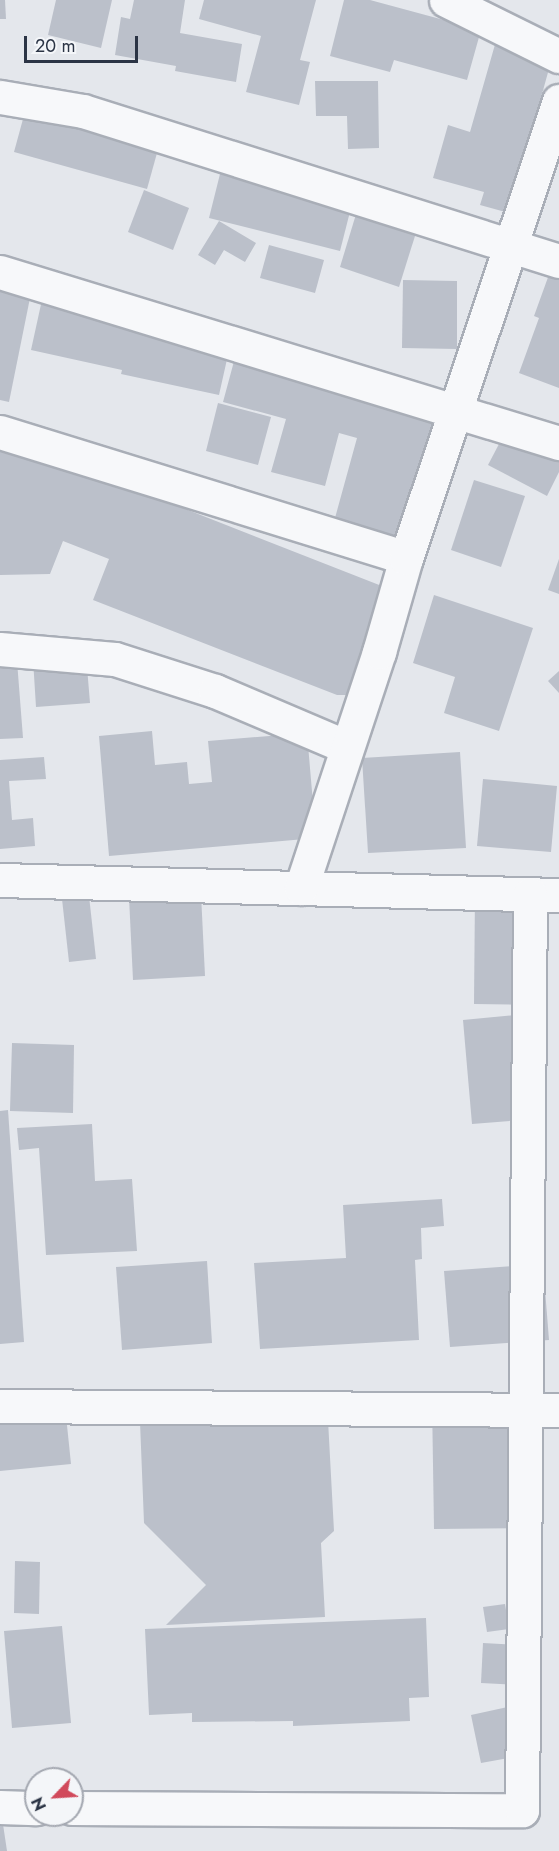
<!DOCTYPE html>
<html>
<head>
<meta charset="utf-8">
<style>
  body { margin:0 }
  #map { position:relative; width:559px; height:1851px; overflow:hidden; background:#e4e7ec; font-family:Jost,sans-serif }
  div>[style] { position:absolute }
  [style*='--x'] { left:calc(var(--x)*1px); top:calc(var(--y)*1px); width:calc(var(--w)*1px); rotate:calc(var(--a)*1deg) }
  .building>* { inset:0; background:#bbc0ca }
  .roads { filter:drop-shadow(2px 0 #a9aeb7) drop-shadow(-2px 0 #a9aeb7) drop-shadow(0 2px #a9aeb7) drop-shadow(0 -2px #a9aeb7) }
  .minor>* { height:33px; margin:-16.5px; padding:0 16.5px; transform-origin:16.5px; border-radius:16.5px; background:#f7f8fa }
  span { translate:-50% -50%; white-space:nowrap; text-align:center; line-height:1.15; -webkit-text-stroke:4.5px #f4f6f9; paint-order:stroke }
  .north { position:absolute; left:24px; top:1767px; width:60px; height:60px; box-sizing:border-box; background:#f4f6f9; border:2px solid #a4a8b1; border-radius:50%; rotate:245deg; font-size:16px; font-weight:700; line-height:24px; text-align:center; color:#2b3445 }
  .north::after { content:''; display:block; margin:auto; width:21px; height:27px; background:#d1495b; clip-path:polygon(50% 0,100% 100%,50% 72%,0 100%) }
  .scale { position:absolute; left:24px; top:36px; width:114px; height:27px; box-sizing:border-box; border:3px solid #2b3445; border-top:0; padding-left:8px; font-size:18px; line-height:21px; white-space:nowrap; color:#2b3445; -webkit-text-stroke:4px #f4f6f9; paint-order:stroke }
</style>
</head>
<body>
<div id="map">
  <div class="building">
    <i style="clip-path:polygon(0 0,5px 0,6px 19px,0 19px)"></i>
    <i style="clip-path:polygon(56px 0,112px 0,101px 48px,48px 35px)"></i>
    <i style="clip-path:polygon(134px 0,185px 0,180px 33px,242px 44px,236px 82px,175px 71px,176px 66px,115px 55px,121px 17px,130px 19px)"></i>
    <i style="clip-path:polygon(204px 0,316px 0,300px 60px,310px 62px,299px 105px,246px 92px,261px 36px,199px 19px)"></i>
    <i style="clip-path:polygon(344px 0,370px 0,481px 30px,467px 80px,394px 60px,390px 72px,330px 56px)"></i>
    <i style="clip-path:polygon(496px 41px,552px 58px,509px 213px,480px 205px,484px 192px,433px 178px,448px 125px,470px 132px)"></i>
    <i style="clip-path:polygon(315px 81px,378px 81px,379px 148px,348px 149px,347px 116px,316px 116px)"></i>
    <i style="clip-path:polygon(29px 97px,162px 135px,147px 189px,14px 152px)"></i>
    <i style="clip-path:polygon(223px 162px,354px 196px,340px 251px,209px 218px)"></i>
    <i style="clip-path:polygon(144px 190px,189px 208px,173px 250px,128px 232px)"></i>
    <i style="clip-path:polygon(360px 201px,420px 220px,399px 287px,340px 267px)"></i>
    <i style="clip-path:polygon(219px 221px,256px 243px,245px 262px,224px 250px,215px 265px,198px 255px)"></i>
    <i style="clip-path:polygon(269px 245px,324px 260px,315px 293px,260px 278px)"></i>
    <i style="clip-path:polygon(551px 269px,559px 272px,559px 388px,519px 373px,539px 318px,534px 316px)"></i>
    <i style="clip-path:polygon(403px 280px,457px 281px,457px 349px,402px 348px)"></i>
    <i style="clip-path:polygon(45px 286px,234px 328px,219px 395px,121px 374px,122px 370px,31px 350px)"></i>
    <i style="clip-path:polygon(0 287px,31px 293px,9px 402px,0 400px)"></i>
    <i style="clip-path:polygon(240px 339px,449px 401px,411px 540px,335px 518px,357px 438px,339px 433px,325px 486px,271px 472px,286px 419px,223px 402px)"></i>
    <i style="clip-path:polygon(218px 403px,271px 417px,258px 465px,206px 451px)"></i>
    <i style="clip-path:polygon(511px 421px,559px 446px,559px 472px,547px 496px,488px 465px)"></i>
    <i style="clip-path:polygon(0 445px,45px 459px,124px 490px,137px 490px,392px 590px,361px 695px,337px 695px,93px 600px,109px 559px,63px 541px,50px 574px,0 575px)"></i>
    <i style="clip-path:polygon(474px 480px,525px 496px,501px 567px,451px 550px)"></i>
    <i style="clip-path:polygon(559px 559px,559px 594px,548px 590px)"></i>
    <i style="clip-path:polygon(434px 595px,533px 628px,499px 731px,444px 713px,455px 677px,413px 663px)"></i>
    <i style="clip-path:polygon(86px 655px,90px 703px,36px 707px,33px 659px)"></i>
    <i style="clip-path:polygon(17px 661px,23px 738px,0 739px,0 662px)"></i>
    <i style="clip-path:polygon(559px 671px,559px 693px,548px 681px)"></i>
    <i style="clip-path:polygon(152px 731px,155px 765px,187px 762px,189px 784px,212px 782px,208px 741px,307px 733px,316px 838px,109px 856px,99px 736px)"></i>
    <i style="clip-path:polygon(460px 752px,466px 848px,368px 853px,362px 758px)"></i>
    <i style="clip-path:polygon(44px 757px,46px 779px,9px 781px,12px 820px,33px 818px,35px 846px,0 849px,0 760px)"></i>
    <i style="clip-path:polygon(483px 779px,557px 786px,551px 852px,477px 846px)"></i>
    <i style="clip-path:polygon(475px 893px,535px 894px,533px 1005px,474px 1004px)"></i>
    <i style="clip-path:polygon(201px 894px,205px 976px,133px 980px,129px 897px)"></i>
    <i style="clip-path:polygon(89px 896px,96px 959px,69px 962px,62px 899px)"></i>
    <i style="clip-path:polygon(525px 1014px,534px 1119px,472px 1124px,463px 1020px)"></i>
    <i style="clip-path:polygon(12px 1043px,74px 1045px,73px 1113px,10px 1111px)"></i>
    <i style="clip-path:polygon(8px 1110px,24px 1342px,0 1344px,0 1111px)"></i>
    <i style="clip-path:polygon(92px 1124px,95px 1181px,132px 1179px,137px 1251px,46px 1255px,39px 1148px,19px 1150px,17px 1128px)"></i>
    <i style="clip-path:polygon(442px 1199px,444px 1226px,421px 1228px,422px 1259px,415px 1260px,419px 1340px,260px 1349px,254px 1263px,346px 1258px,343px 1205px)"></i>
    <i style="clip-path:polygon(207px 1261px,212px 1343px,122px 1350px,116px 1267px)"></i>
    <i style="clip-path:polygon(543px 1264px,549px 1340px,450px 1347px,444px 1271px)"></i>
    <i style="clip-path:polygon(432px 1401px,529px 1401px,531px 1528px,434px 1529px)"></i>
    <i style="clip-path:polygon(65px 1406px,71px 1464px,0 1471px,0 1413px)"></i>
    <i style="clip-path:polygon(328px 1420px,334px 1531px,321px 1543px,325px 1617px,166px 1625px,206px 1585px,144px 1523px,140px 1422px)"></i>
    <i style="clip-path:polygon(15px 1561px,40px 1562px,39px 1614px,14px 1613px)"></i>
    <i style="clip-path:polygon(505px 1604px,509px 1629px,487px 1632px,483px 1607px)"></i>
    <i style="clip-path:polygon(426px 1618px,429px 1697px,409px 1698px,410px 1721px,293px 1726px,293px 1721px,192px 1722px,192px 1713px,149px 1715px,145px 1629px)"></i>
    <i style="clip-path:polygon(62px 1626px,71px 1723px,12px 1728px,4px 1631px)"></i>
    <i style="clip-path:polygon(483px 1643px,522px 1645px,520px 1685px,481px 1683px)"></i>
    <i style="clip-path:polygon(517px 1705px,526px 1755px,481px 1763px,471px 1715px)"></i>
    <i style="clip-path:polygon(0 1811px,1px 1811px,7px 1851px,0 1851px)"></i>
  </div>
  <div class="roads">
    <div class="minor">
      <i style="--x:446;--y:0;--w:126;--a:26.4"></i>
      <i style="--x:0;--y:97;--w:84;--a:9.6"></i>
      <i style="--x:83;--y:111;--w:499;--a:17.5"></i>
      <i style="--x:0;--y:272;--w:585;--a:17.01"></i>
      <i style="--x:0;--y:432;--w:425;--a:17.2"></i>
      <i style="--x:0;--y:649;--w:115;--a:5"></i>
      <i style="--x:115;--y:659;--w:105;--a:17.7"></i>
      <i style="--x:215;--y:691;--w:143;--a:23"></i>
      <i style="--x:0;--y:880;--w:559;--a:1.54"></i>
      <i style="--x:301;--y:888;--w:249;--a:-71.7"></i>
      <i style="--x:379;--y:652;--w:98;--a:-74"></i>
      <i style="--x:406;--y:558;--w:482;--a:-71.5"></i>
      <i style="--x:0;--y:1406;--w:559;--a:0.41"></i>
      <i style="--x:0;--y:1807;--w:36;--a:2"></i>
      <i style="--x:72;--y:1808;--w:450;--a:0.3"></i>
      <i style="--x:522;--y:1810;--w:916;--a:-89.5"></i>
    </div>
  </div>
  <div class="north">N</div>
  <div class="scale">20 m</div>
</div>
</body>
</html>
